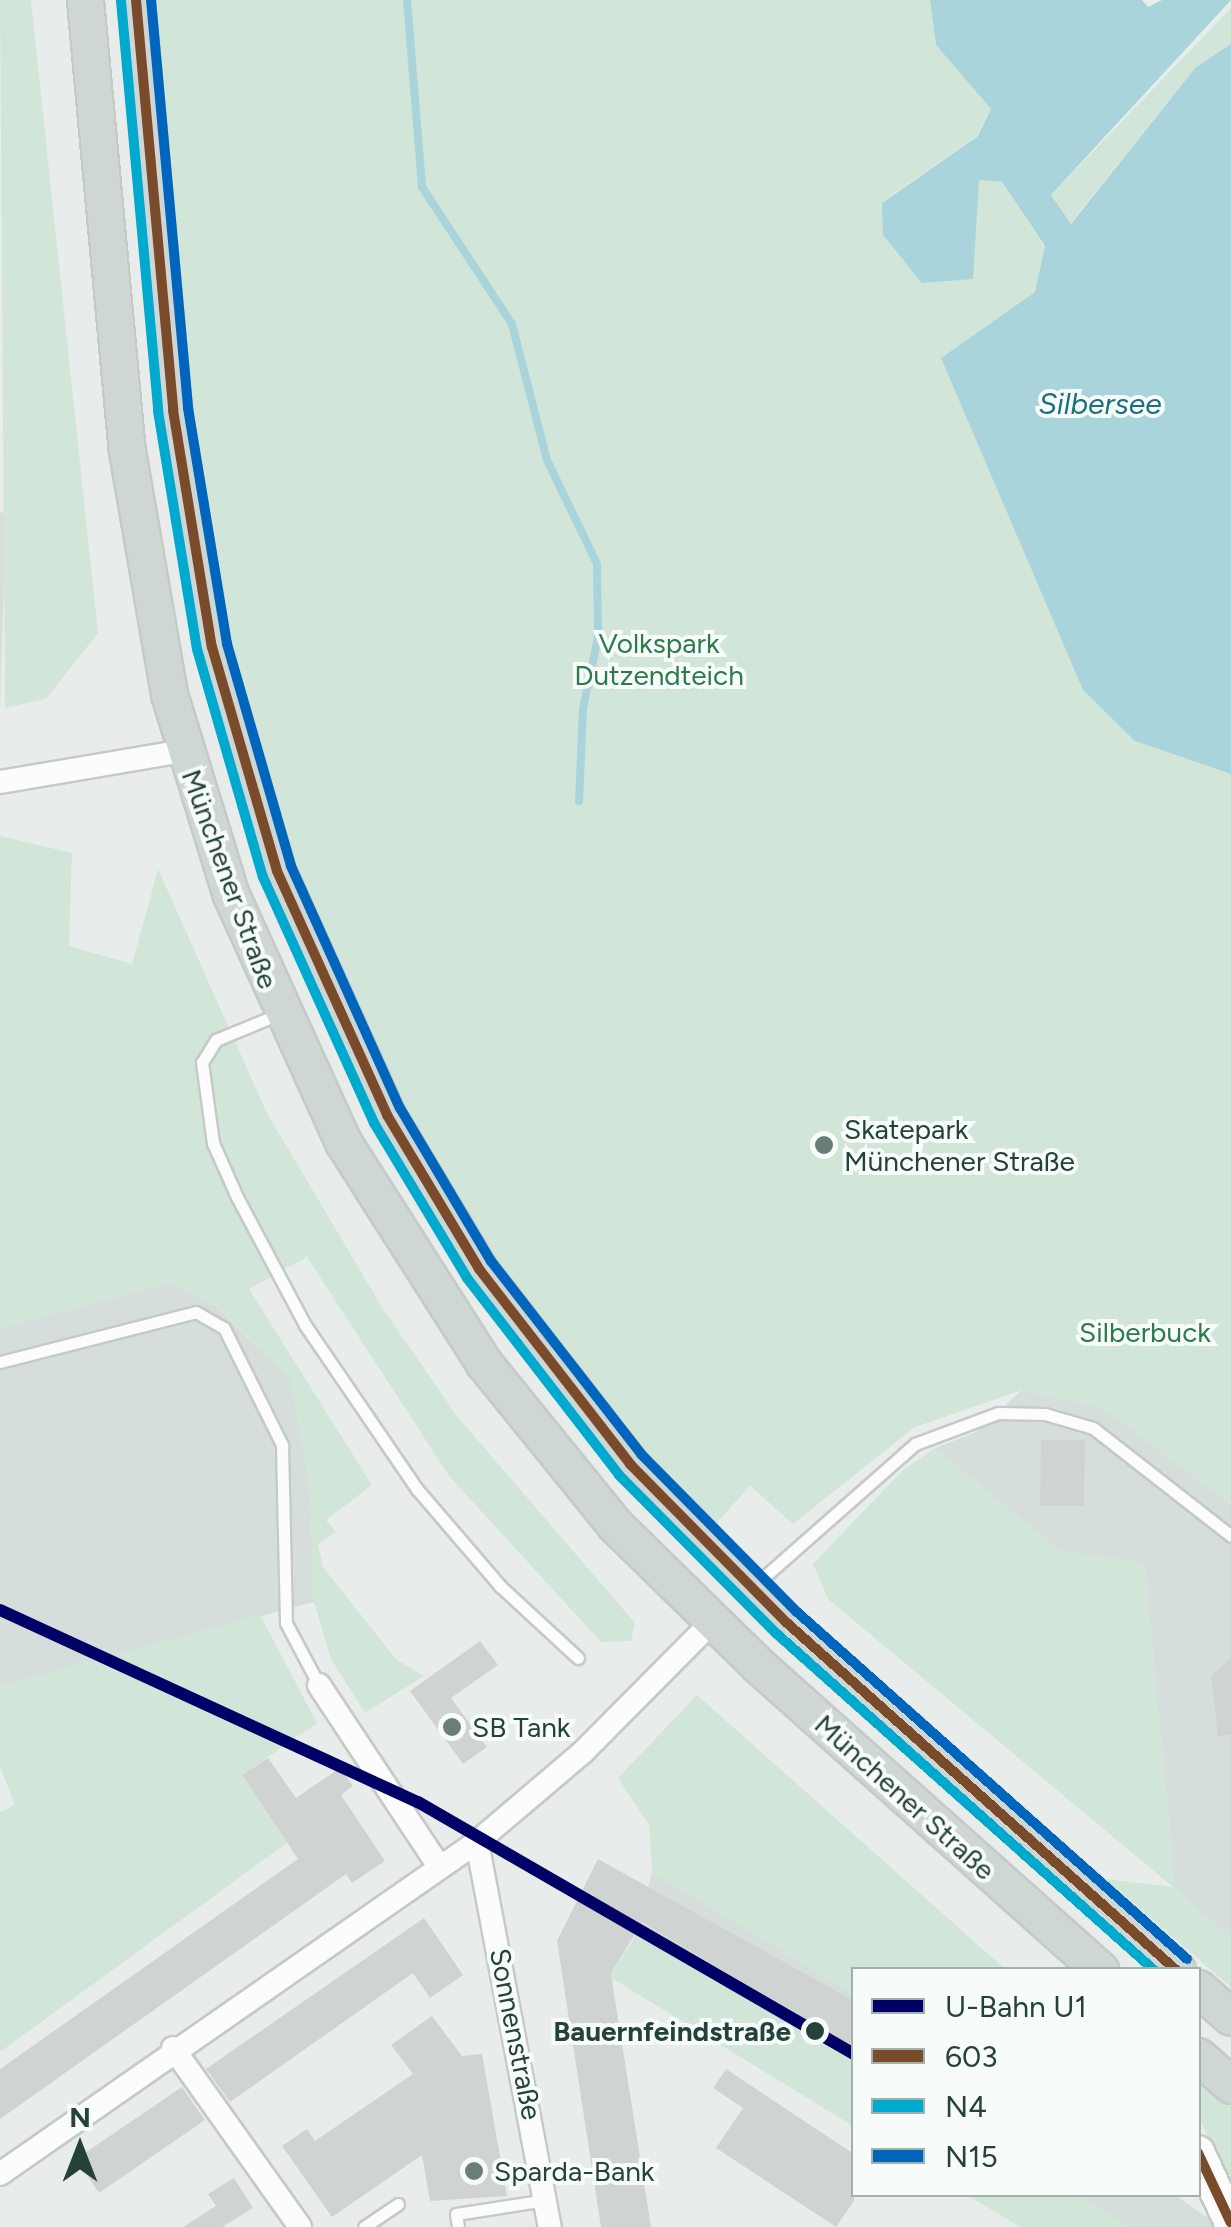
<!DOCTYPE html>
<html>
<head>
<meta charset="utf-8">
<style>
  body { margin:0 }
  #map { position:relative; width:1231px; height:2227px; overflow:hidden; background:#e8edeb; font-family:Figtree,sans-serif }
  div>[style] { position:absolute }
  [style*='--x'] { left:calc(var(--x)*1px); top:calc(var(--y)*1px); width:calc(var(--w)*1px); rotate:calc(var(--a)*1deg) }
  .built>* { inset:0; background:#d6dedb }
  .green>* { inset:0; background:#d1e6d8 }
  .water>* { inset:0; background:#a9d4db }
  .stream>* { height:8px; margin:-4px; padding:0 4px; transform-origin:4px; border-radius:4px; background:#a9d4db }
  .building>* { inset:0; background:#cfd4d2 }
  .roads { filter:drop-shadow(2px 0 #c5cac8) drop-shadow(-2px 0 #c5cac8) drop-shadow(0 2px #c5cac8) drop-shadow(0 -2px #c5cac8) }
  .lane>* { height:11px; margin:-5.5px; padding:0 5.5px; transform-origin:5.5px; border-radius:5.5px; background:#fcfcfc }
  .street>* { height:22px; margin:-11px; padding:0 11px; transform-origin:11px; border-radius:11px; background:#fcfcfc }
  .secondary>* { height:32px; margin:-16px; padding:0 16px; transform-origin:16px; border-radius:16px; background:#fcfcfc }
  .primary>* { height:35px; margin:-17.5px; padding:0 17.5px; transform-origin:17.5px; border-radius:17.5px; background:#cfd7d5 }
  .bus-1>* { height:10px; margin:-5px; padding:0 5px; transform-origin:5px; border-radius:5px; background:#7a4b2a }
  .bus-2>* { height:10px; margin:-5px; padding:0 5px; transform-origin:5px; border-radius:5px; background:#00a9ce }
  .bus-3>* { height:10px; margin:-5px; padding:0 5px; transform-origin:5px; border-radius:5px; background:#0065bd }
  .metro-1>* { height:12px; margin:-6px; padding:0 6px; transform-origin:6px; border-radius:6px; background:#006 }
  .dots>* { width:28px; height:28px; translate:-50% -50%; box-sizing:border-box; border:5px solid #f7fbf9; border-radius:50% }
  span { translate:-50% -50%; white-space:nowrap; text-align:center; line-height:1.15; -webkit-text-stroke:8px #f7fbf9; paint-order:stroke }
  .park-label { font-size:28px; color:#2d7a4b }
  .street-label { font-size:28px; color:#24423a }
  .poi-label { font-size:28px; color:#24423a }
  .left { translate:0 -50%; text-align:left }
  .stop-label { font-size:28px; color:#24423a; font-weight:700 }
  .right { translate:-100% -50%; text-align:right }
  .water-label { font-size:30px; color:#1c6f80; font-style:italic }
  .legend { position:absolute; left:851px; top:1967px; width:350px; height:230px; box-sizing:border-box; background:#f7fbf9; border:2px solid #a3b1ad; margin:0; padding:12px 18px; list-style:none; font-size:30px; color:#24423a }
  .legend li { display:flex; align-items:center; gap:20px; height:50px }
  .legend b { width:50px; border:2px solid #a3b1ad }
  .north { position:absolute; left:30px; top:2097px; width:100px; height:100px; -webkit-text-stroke:8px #f7fbf9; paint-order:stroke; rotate:0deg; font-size:28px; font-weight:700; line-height:40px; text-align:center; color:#24423a }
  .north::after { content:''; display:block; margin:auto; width:35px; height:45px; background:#24423a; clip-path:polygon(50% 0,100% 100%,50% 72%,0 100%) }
</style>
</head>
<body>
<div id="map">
  <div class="built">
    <i style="clip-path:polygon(0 512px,6px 514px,0 710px)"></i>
    <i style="clip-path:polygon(169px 1283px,216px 1306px,291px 1379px,310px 1488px,314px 1602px,0 1686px,0 1328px)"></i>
    <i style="clip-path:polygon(1022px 1390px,1104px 1408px,1231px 1504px,1231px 1939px,1175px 1889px,1144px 1563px,1059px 1551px,935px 1448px,976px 1432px)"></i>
    <i style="clip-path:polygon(652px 1872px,853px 1990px,853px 2060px,637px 1933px)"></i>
    <i style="clip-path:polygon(1077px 2195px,1175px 2195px,1221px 2227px,1128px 2227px)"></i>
  </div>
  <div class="green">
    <i style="clip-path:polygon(0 0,31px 0,98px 633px,46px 699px,5px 708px)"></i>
    <i style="clip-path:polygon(148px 0,930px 0,936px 45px,991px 109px,978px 135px,882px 202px,972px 279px,978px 179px,1002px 182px,1045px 247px,1035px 292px,941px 358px,1135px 741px,1231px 774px,1231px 1504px,1104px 1408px,1022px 1390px,915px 1427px,793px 1524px,750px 1486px,711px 1529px,682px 1503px,479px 1248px,343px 1002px,257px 774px,196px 493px)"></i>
    <i style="clip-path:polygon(1231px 8px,1231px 44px,1196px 67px,1070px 224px,1051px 195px)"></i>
    <i style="clip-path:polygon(0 836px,72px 853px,69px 946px,132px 964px,158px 869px,267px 1113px,383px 1309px,457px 1416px,635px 1623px,631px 1641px,601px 1642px,449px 1476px,307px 1257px,249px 1289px,372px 1485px,326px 1520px,336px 1532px,318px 1544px,323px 1567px,396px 1659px,424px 1676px,365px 1713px,331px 1659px,314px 1602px,310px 1488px,290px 1379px,217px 1306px,169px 1283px,0 1328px)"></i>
    <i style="clip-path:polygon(935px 1448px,1059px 1551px,1144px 1563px,1175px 1889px,1231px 1939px,1231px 1987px,1105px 1879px,1173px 1887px,828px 1599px,813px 1564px,903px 1470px)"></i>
    <i style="clip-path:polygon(260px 1615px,317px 1723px,242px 1775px,287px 1843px,0 2052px,0 1812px,15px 1805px,0 1767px,0 1686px)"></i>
    <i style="clip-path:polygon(697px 1695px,1005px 1969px,854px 1970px,853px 1995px,652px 1872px,649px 1825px,618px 1778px)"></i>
    <i style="clip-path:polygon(637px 1933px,853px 2060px,853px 2126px,610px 1977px)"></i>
    <i style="clip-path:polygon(1199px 2076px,1231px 2104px,1231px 2183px,1199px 2118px)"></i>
    <i style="clip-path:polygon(967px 2195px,1077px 2195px,1128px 2227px,1020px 2227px)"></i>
  </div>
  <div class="water">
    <i style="clip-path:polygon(930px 0,1142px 0,1148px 7px,1162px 0,1231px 0,1051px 195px,1071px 224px,1196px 67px,1231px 44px,1231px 774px,1135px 741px,1083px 690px,941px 358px,1035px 292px,1045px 246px,1002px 182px,979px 180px,973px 279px,922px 283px,883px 235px,882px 203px,978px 136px,991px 109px,936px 45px)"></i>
  </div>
  <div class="stream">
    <i style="--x:407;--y:0;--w:188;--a:85.4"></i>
    <i style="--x:422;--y:187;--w:164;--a:56.7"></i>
    <i style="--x:512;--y:324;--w:140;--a:75.6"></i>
    <i style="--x:547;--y:460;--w:115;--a:64.3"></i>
    <i style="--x:597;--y:564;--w:73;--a:89.2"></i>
    <i style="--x:598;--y:637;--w:74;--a:101.8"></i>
    <i style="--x:583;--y:709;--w:92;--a:92.5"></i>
  </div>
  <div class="building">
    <i style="clip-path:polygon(1041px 1440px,1085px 1440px,1084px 1506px,1040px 1506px)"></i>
    <i style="clip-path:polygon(480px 1641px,498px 1665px,451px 1698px,487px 1747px,463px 1764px,410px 1691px)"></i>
    <i style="clip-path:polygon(1231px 1658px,1231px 1735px,1218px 1736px,1211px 1676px)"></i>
    <i style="clip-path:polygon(268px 1758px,296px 1798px,340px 1768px,353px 1786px,341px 1795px,385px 1861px,352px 1883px,346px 1874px,0 2119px,0 2069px,298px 1859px,242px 1775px)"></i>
    <i style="clip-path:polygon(598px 1859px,854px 2001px,854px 2049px,642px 1922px,611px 1974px,651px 2227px,601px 2227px,557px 1941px)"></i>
    <i style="clip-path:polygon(424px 1918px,463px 1975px,430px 1998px,413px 1973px,230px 2102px,206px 2069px)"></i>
    <i style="clip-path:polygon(432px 2016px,462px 2056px,482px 2054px,507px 2196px,430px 2201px,422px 2155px,332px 2217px,282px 2146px,307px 2129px,315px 2141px,413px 2074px,391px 2045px)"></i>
    <i style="clip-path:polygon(726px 2069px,854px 2154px,854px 2201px,836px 2227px,716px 2148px,743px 2108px,713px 2088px)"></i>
    <i style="clip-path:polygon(182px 2087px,205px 2120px,99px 2193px,76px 2159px)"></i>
    <i style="clip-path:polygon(234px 2178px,253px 2208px,222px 2227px,183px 2227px,216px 2206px,208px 2194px)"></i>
  </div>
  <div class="roads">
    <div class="lane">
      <i style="--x:279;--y:1014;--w:68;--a:157.6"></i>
      <i style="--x:216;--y:1040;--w:26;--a:122"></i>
      <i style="--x:202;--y:1062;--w:82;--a:82.3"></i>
      <i style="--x:213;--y:1143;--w:59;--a:66"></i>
      <i style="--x:237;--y:1197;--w:145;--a:62"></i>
      <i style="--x:305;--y:1325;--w:199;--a:55.7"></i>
      <i style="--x:417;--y:1489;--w:128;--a:49.4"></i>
      <i style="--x:500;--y:1586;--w:106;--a:42.7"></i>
      <i style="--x:0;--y:1362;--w:202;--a:-14.3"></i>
      <i style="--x:196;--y:1312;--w:32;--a:30"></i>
      <i style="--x:224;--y:1328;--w:131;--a:63.6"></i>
      <i style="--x:282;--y:1445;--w:178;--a:88.7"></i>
      <i style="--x:286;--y:1623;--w:70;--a:62"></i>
      <i style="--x:755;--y:1585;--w:213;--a:-41.4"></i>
      <i style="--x:915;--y:1444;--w:89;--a:-20.5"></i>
      <i style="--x:998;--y:1413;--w:47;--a:1.2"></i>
      <i style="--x:1045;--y:1414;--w:50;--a:16.3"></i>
      <i style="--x:1093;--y:1428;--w:175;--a:38"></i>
      <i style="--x:364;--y:2227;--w:41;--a:-34.1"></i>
      <i style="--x:458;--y:2227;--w:13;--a:-99"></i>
      <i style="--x:456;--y:2214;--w:90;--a:-8.9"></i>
    </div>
    <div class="street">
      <i style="--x:0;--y:782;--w:187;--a:-9.6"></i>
      <i style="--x:319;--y:1685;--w:217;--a:56.5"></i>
      <i style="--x:477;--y:1842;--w:392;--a:79.3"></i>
      <i style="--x:173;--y:2048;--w:219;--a:54.6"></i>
      <i style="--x:0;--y:2174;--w:581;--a:-34.84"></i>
      <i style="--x:477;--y:1842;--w:139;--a:-40.3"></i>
      <i style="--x:583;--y:1752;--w:183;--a:-45.2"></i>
    </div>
    <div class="secondary">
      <i style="--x:1198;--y:2152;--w:78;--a:65.1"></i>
    </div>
    <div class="primary">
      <i style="--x:85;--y:0;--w:447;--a:84.7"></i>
      <i style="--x:126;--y:445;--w:253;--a:80.2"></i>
      <i style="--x:169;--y:694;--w:210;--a:72.9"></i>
      <i style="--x:231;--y:895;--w:271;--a:65.6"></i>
      <i style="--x:343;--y:1142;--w:261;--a:57.5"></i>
      <i style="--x:483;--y:1362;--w:210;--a:51"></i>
      <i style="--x:615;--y:1525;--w:202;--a:44.4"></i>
      <i style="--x:759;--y:1666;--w:457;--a:41.7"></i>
      <i style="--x:136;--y:0;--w:412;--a:84.8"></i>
      <i style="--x:173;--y:410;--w:240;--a:80.7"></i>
      <i style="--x:212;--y:647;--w:233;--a:73.8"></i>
      <i style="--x:277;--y:871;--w:268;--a:65.7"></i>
      <i style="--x:387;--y:1115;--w:179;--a:59.1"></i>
      <i style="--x:479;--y:1269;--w:247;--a:52.2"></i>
      <i style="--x:630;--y:1464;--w:223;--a:45.4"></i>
      <i style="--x:787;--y:1623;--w:522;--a:41.66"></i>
      <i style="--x:1198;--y:1988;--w:44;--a:41.3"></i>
      <i style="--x:1198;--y:2056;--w:44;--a:41.3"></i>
    </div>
  </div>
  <div class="bus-1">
    <i style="--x:136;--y:0;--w:412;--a:84.8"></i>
    <i style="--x:173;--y:410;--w:240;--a:80.7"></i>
    <i style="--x:212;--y:647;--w:233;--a:73.8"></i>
    <i style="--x:277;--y:871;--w:268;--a:65.7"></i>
    <i style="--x:387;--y:1115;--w:179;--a:59.1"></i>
    <i style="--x:479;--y:1269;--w:247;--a:52.2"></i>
    <i style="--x:630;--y:1464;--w:223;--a:45.4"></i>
    <i style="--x:787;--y:1623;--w:521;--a:41.73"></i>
    <i style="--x:1198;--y:2153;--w:77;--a:64.8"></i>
  </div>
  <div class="bus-2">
    <i style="--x:121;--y:1;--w:412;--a:84.8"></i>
    <i style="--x:158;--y:411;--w:241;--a:80.7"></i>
    <i style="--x:197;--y:649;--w:237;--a:73.9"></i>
    <i style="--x:263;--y:877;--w:270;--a:65.7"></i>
    <i style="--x:374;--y:1123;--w:181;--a:59"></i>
    <i style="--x:467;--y:1278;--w:249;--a:52.3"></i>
    <i style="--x:619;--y:1475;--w:224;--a:45.2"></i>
    <i style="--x:777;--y:1634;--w:505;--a:41.71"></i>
  </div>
  <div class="bus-3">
    <i style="--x:151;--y:0;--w:410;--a:84.8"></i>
    <i style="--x:188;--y:408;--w:239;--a:80.6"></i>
    <i style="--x:227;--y:644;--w:231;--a:73.9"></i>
    <i style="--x:291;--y:866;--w:265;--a:65.8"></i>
    <i style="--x:400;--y:1108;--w:178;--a:59.3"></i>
    <i style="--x:491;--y:1261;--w:244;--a:52.1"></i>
    <i style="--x:641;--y:1454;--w:222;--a:45.4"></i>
    <i style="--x:797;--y:1612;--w:522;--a:41.66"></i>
  </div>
  <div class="metro-1">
    <i style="--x:0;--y:1610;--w:460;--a:24.7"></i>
    <i style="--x:418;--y:1802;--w:504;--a:30.03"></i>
  </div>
  <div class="dots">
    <i style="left:824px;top:1145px;background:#697e78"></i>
    <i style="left:452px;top:1727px;background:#697e78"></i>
    <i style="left:815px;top:2031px;background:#24423a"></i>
    <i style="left:474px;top:2171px;background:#697e78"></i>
  </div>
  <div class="park-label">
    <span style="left:659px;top:659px">Volkspark<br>Dutzendteich</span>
    <span style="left:1145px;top:1332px">Silberbuck</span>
  </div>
  <div class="street-label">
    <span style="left:230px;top:879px;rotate:70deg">Münchener Straße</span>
    <span style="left:905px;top:1797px;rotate:42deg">Münchener Straße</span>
    <span style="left:516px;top:2034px;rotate:79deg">Sonnenstraße</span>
  </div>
  <div class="poi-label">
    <span class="left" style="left:844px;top:1145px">Skatepark<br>Münchener Straße</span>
    <span class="left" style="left:472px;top:1727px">SB Tank</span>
    <span class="left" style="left:494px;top:2171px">Sparda-Bank</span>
  </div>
  <div class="stop-label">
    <span class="right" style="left:791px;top:2031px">Bauernfeindstraße</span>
  </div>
  <div class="water-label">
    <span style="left:1100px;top:404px">Silbersee</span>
  </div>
  <ul class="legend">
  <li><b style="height:12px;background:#006"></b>U-Bahn U1</li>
  <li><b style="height:12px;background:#7a4b2a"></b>603</li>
  <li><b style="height:12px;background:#00a9ce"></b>N4</li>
  <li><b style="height:12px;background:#0065bd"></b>N15</li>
  </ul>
  <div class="north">N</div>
</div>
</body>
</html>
